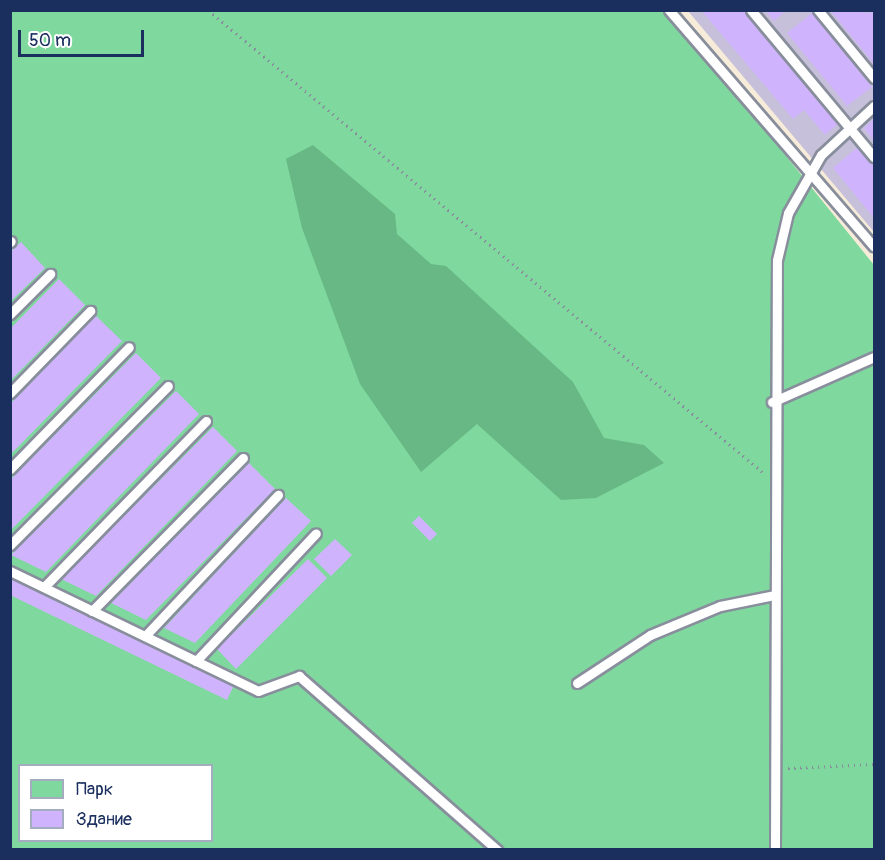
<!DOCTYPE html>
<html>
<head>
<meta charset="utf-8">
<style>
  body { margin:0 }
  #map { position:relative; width:885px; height:860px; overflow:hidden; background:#f6ecd9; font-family:Pangolin,sans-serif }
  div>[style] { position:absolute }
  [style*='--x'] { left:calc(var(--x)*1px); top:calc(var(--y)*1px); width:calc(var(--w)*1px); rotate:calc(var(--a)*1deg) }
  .industrial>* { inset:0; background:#c6c0da }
  .green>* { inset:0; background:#7fd89d }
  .forest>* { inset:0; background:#67b884 }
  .building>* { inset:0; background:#cfb4fd }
  .path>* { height:3px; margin-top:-1.5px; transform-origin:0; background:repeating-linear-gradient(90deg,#888e9c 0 1.5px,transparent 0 6px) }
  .roads { filter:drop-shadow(2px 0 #888e9c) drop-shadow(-2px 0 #888e9c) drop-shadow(0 2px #888e9c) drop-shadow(0 -2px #888e9c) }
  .lane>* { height:9px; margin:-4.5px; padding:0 4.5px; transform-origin:4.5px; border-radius:4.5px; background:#fff }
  span { translate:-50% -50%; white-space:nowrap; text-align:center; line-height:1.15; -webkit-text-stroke:4.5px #fff; paint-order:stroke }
  .frame { position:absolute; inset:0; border:12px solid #1b2f5e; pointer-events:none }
  .legend { position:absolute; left:18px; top:764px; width:195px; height:78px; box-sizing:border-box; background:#fff; border:2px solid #a4acbf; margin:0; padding:8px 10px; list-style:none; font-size:18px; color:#1b2f5e }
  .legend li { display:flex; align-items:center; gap:12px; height:30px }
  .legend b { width:30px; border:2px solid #a4acbf }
  .scale { position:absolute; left:18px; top:30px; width:126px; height:27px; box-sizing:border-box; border:3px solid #1b2f5e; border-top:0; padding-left:8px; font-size:18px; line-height:21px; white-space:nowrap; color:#1b2f5e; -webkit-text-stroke:4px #fff; paint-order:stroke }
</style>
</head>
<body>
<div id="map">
  <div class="industrial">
    <i style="clip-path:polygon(688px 11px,874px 11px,874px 232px)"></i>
  </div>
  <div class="green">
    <i style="clip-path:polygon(evenodd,10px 11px,669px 11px,874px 265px,874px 849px,11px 849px,10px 11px,20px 766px,212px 766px,212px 840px,20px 840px,20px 766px)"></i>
  </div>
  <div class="forest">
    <i style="clip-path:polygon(313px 145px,395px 214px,397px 234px,431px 264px,446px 266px,573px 382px,604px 438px,644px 445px,664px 463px,596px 498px,561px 500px,477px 424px,421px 472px,360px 384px,302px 228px,286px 159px)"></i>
  </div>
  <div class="building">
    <i style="clip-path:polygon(701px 10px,744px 10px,839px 123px,825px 135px,804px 110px,793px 119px)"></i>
    <i style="clip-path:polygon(765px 10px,786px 10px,774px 21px)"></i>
    <i style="clip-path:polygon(830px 10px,874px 13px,874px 64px)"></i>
    <i style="clip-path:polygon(812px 13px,872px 87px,847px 106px,787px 33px)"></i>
    <i style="clip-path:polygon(874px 119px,874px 141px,864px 128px)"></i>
    <i style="clip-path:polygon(859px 146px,874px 164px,874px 218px,833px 168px)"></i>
    <i style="clip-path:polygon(21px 242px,45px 268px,10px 302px,10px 252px)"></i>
    <i style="clip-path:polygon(59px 279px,85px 305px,10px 381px,10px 329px)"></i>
    <i style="clip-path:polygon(96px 316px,122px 341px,10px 455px,10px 404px)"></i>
    <i style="clip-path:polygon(136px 353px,161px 378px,10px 531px,10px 480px)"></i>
    <i style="clip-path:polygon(176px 391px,199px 414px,46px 572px,11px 555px)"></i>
    <i style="clip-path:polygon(213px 427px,237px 451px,96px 596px,61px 579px)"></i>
    <i style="clip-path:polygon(249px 463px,275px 489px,146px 620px,111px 603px)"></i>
    <i style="clip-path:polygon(286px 498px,311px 521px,195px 643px,164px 628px)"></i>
    <i style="clip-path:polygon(419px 516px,437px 534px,430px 541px,412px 523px)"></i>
    <i style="clip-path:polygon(335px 539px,352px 555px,331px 576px,314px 559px)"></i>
    <i style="clip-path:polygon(308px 559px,327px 578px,236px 669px,217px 649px)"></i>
    <i style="clip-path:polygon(10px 577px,234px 685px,227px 700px,10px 595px)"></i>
  </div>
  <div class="path">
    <i style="--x:208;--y:10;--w:725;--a:39.8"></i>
    <i style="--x:788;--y:768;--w:86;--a:-2.7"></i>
  </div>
  <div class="roads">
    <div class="lane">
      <i style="--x:669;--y:10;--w:313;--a:49.1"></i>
      <i style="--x:751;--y:10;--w:192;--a:50.1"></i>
      <i style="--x:818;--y:10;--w:88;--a:50.5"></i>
      <i style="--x:10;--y:242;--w:1;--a:-45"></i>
      <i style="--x:10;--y:314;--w:57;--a:-45"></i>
      <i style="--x:10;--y:393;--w:115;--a:-45.7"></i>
      <i style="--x:772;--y:402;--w:111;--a:-23.8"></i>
      <i style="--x:10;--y:469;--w:170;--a:-45.7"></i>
      <i style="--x:10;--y:545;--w:224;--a:-45.2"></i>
      <i style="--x:10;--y:571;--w:207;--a:25.8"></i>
      <i style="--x:196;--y:661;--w:175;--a:-46.8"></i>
      <i style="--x:44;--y:587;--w:232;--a:-45.7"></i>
      <i style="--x:92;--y:611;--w:215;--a:-45.4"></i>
      <i style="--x:145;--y:636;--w:194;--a:-46.7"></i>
      <i style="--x:196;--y:661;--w:69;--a:25.8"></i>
      <i style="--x:258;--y:691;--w:44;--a:-20.1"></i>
      <i style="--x:299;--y:676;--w:264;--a:41.3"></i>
      <i style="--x:577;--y:683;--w:87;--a:-33.3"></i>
      <i style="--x:650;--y:635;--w:76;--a:-22.5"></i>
      <i style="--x:720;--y:606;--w:55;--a:-11.5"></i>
      <i style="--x:775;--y:850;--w:590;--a:-89.81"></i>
      <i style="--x:777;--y:260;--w:48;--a:-76.8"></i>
      <i style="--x:788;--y:213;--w:67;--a:-60.4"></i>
      <i style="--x:821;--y:155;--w:72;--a:-42.8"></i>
    </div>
  </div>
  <div class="frame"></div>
  <ul class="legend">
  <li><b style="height:16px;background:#7fd89d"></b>Парк</li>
  <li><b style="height:16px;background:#cfb4fd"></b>Здание</li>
  </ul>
  <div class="scale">50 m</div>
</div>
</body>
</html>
